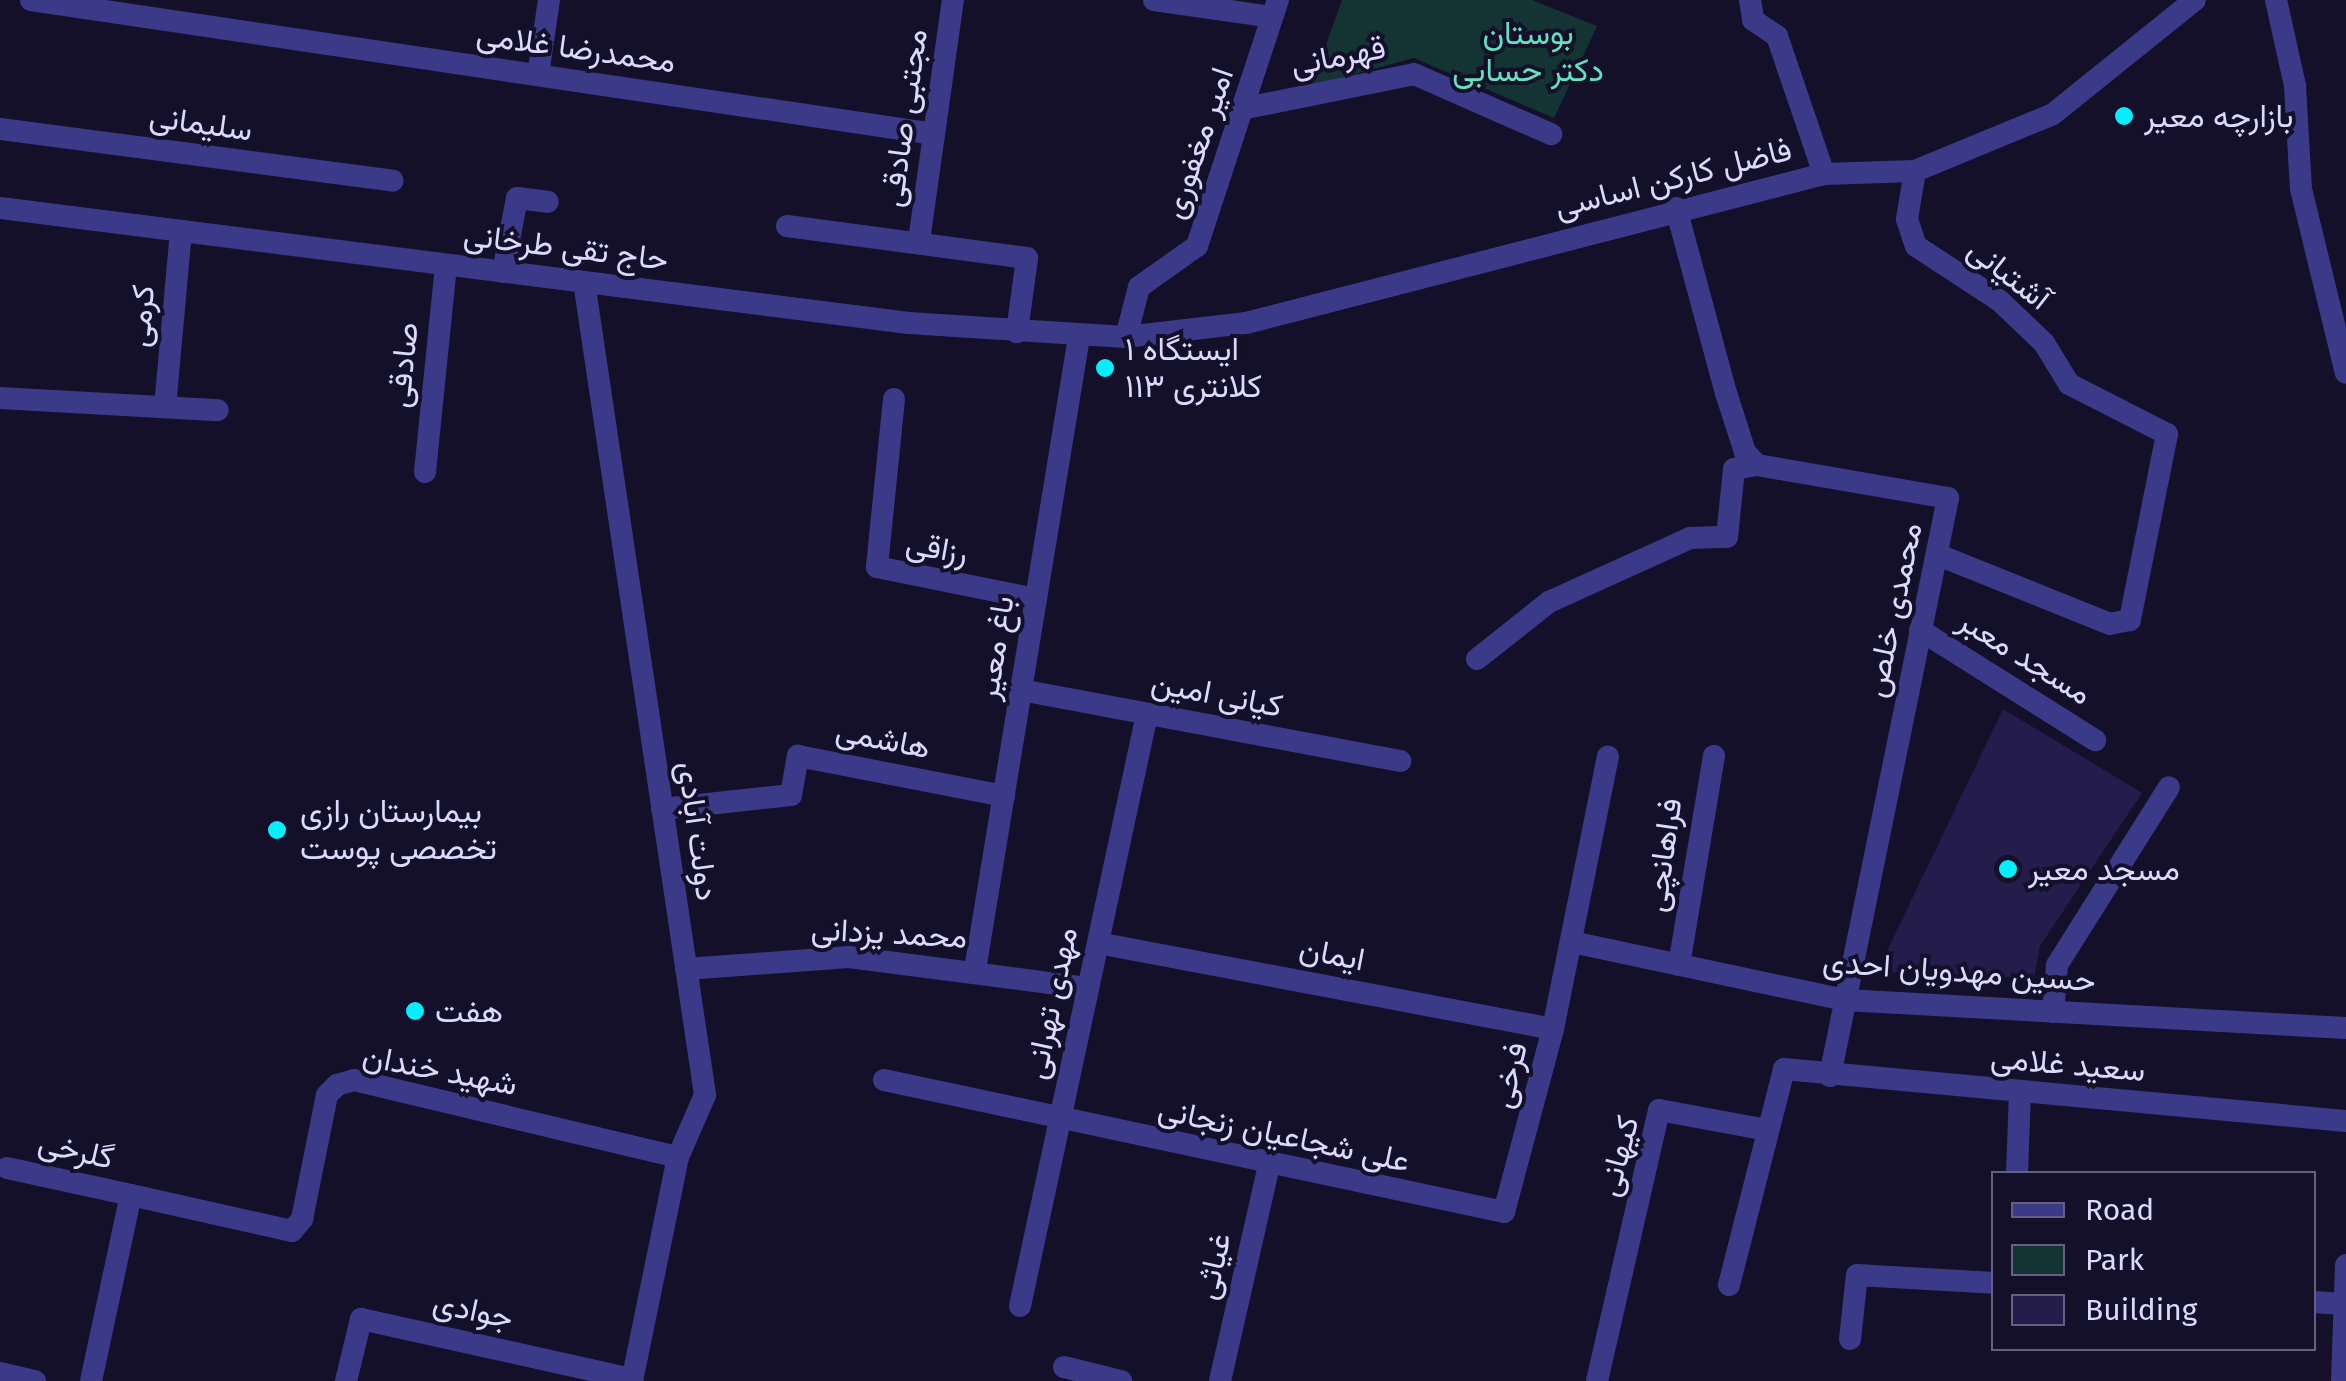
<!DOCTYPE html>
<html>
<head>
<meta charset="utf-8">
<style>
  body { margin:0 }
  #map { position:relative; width:2346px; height:1381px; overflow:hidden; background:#14102a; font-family:"Fira Sans",Vazirmatn,sans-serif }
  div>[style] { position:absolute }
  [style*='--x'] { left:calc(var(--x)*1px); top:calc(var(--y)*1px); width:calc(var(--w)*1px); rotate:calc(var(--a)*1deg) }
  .green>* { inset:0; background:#133432 }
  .building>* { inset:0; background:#241c4b }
  .minor>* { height:22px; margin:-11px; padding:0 11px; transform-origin:11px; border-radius:11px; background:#3b3a89 }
  .dots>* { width:28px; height:28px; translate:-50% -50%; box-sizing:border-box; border:5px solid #14102a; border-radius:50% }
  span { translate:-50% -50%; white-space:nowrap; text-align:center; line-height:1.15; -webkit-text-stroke:8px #14102a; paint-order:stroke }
  .park-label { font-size:32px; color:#61e3be }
  .street-label { font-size:32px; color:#dcd9ff }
  .poi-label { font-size:32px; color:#dcd9ff }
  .left { translate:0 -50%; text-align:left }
  .legend { position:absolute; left:1991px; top:1171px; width:325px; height:180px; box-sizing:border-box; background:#14102a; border:2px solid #64607f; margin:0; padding:12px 18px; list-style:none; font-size:30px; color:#dcd9ff }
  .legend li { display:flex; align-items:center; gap:20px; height:50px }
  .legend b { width:50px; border:2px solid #64607f }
</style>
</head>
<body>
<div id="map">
  <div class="green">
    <i style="clip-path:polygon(1342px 0,1532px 0,1597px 26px,1554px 118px,1414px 58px,1311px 86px)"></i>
  </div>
  <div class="building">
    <i style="clip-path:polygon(2003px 709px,2142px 793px,2040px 946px,2034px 978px,1877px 972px)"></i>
  </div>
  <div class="minor">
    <i style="--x:31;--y:0;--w:913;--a:8.44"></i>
    <i style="--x:1154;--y:0;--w:119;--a:8.2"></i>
    <i style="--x:1750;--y:0;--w:20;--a:81"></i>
    <i style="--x:1753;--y:20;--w:29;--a:34"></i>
    <i style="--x:1777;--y:36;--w:146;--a:71.2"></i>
    <i style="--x:2276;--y:0;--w:88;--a:77.5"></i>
    <i style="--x:2295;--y:86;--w:103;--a:86.7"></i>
    <i style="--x:2301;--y:189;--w:189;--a:76.3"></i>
    <i style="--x:538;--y:75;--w:76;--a:-81.7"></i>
    <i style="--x:1246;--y:108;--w:171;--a:-11.4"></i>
    <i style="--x:1414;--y:74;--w:150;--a:23.7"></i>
    <i style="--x:0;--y:129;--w:396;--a:7.5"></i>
    <i style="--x:1915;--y:171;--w:49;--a:99.5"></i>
    <i style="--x:1907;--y:219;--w:28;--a:72"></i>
    <i style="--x:1916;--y:246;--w:100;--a:33.2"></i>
    <i style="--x:2000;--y:301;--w:61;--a:43.7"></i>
    <i style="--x:2044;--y:343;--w:48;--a:58.6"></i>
    <i style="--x:2069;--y:384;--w:110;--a:27"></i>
    <i style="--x:2167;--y:434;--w:190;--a:101.3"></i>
    <i style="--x:2130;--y:620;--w:20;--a:169"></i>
    <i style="--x:2110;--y:624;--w:185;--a:-158.1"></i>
    <i style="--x:0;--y:208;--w:916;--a:7.21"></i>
    <i style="--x:909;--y:323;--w:217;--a:3.7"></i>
    <i style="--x:1126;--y:337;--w:121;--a:-6.7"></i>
    <i style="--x:1246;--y:323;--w:597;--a:-14.46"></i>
    <i style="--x:1824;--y:174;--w:91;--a:-1.9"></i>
    <i style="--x:1915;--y:171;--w:149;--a:-22.4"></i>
    <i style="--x:2053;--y:114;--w:182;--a:-38.8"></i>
    <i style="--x:1676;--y:208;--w:192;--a:74.9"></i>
    <i style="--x:1726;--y:393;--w:62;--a:72.1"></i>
    <i style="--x:1745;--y:452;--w:18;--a:47"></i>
    <i style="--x:787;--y:226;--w:242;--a:7.6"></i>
    <i style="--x:1027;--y:258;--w:75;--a:97.7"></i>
    <i style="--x:919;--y:241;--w:243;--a:-82"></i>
    <i style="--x:503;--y:272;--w:75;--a:-79.3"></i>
    <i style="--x:517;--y:198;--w:31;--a:7"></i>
    <i style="--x:584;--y:282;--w:822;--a:81.53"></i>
    <i style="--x:705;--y:1095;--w:68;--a:113.5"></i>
    <i style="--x:678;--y:1157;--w:229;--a:101.6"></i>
    <i style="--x:1126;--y:337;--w:52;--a:-75.4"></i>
    <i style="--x:1139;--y:287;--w:71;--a:-35.3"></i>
    <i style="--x:1197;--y:246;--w:259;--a:-71.8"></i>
    <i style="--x:0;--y:398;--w:218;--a:3.2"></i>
    <i style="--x:894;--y:399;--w:169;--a:95.8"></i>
    <i style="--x:877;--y:567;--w:162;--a:11.4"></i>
    <i style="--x:165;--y:407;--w:177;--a:-84.8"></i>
    <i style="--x:425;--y:472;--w:208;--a:-84.2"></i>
    <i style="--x:1920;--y:630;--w:207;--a:32.2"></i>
    <i style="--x:1477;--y:659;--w:92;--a:-38.4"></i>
    <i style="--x:1549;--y:602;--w:155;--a:-24.4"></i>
    <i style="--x:1690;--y:538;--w:37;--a:-2"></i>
    <i style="--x:1727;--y:537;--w:68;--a:-84.1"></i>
    <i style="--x:1734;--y:469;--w:23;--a:-10"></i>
    <i style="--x:1757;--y:465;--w:194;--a:9.8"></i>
    <i style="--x:1948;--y:498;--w:590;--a:101.54"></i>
    <i style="--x:1021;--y:690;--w:386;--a:10.6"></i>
    <i style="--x:662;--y:809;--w:130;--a:-6.2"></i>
    <i style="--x:791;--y:795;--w:40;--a:-80"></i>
    <i style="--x:798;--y:756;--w:210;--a:11"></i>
    <i style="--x:1572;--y:942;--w:279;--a:12"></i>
    <i style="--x:1845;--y:1000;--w:502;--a:3.2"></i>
    <i style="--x:1098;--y:943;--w:463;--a:10.7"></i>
    <i style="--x:1679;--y:965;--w:212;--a:-80.5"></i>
    <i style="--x:686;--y:969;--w:163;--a:-4.2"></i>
    <i style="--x:849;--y:957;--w:241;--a:7.4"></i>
    <i style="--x:975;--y:970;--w:641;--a:-80.67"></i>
    <i style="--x:2053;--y:1012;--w:47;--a:-85.1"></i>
    <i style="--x:2057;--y:965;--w:210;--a:-57.8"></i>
    <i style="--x:884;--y:1080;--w:634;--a:12.02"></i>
    <i style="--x:1504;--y:1212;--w:189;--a:-75"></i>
    <i style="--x:1553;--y:1029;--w:278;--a:-78.6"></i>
    <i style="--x:7;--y:1168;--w:127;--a:12.3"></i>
    <i style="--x:2017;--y:1174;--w:82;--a:-87.9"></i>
    <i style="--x:1729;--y:1285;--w:223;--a:-75.7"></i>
    <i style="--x:1784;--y:1069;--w:564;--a:5.29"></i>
    <i style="--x:2314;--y:1302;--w:32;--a:4"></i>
    <i style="--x:1020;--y:1306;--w:605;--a:-77.89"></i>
    <i style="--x:1850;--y:1339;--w:64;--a:-83.8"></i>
    <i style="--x:1857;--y:1275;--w:137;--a:3.3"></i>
    <i style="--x:1064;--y:1367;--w:59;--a:13.8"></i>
    <i style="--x:0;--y:1373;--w:36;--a:13"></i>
    <i style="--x:91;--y:1381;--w:190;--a:-77.9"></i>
    <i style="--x:131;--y:1195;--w:165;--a:12.6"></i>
    <i style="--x:292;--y:1231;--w:16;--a:-50"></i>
    <i style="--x:302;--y:1219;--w:126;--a:-78.6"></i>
    <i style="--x:327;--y:1095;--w:14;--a:-45"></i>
    <i style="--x:337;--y:1085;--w:18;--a:-16"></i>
    <i style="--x:354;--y:1080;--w:333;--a:13.4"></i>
    <i style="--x:346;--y:1381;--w:64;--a:-76.4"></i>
    <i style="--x:361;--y:1319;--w:278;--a:12.5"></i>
    <i style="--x:1220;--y:1381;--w:221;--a:-77.2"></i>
    <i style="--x:1597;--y:1381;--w:278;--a:-77.1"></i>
    <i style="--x:1659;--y:1110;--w:110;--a:10.5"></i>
    <i style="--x:2342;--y:1381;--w:116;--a:-88"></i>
  </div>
  <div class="dots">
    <i style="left:2124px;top:116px;background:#05eeff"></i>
    <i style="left:1105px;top:368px;background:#05eeff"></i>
    <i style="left:277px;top:830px;background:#05eeff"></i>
    <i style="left:2008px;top:869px;background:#05eeff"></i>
    <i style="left:415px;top:1011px;background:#05eeff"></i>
  </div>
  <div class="park-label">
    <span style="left:1528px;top:52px">بوستان<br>دکتر حسابی</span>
  </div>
  <div class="street-label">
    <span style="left:576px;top:48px;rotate:8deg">محمدرضا غلامی</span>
    <span style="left:1338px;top:56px;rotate:-11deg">قهرمانی</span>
    <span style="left:904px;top:118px;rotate:-82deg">مجتبی صادقی</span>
    <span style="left:201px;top:123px;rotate:8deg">سلیمانی</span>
    <span style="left:1198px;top:143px;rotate:-71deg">امیر مغفوری</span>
    <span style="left:1673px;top:178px;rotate:-14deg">فاضل کارکن اساسی</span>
    <span style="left:566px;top:247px;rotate:7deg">حاج تقی طرخانی</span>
    <span style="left:2009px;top:274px;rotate:38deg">آشتیانی</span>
    <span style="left:141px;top:316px;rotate:-85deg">کرمی</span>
    <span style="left:403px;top:365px;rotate:-84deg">صادقی</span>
    <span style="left:937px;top:548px;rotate:10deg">رزاقی</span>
    <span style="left:1893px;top:610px;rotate:-78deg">محمدی خلص</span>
    <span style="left:995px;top:648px;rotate:-81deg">باغ معیر</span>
    <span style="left:2025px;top:657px;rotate:32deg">مسجد معبر</span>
    <span style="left:1217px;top:694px;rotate:11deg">کیانی امین</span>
    <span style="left:883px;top:739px;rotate:11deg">هاشمی</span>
    <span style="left:698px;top:831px;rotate:82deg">دولت آبادی</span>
    <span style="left:1663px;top:855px;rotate:-82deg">فراهانچی</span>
    <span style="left:889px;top:933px;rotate:3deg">محمد یزدانی</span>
    <span style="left:1332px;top:954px;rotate:11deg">ایمان</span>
    <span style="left:1959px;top:971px;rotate:4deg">حسین مهدویان احدی</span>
    <span style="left:1051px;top:1003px;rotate:-78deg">مهدی تهرانی</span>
    <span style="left:2068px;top:1064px;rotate:5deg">سعید غلامی</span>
    <span style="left:440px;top:1070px;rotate:11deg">شهید خندان</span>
    <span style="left:1509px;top:1075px;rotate:-76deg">فرخی</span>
    <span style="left:1284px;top:1135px;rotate:12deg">علی شجاعیان زنجانی</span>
    <span style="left:76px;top:1150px;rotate:13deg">گلرخی</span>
    <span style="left:1618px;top:1156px;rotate:-75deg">کیهانی</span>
    <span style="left:1213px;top:1266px;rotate:-77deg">غیاثی</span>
    <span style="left:473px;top:1310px;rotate:12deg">جوادی</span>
  </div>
  <div class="poi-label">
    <span class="left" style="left:2144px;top:116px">بازارچه معیر</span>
    <span class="left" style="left:1125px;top:368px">ایستگاه ۱<br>کلانتری ۱۱۳</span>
    <span class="left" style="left:300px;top:830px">بیمارستان رازی<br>تخصصی پوست</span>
    <span class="left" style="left:2028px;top:869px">مسجد معیر</span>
    <span class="left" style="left:435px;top:1011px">هفت</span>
  </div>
  <ul class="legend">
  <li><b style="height:12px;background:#3b3a89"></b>Road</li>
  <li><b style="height:28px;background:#133432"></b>Park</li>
  <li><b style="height:28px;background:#241c4b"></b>Building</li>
  </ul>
</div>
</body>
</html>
